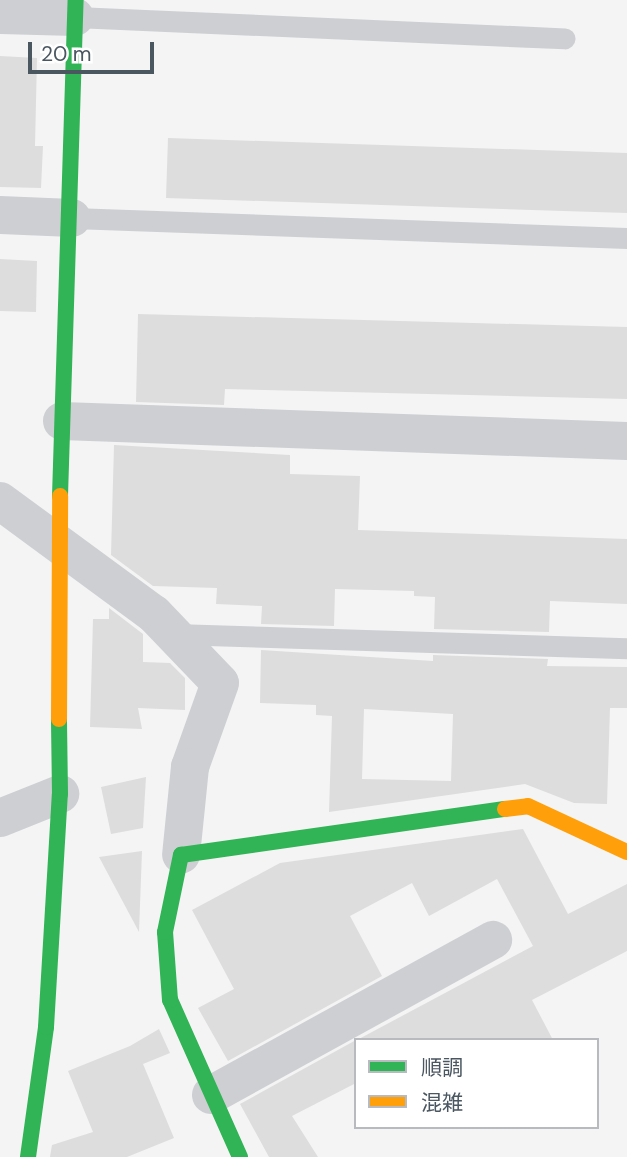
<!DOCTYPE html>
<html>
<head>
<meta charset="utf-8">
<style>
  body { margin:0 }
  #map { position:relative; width:627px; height:1157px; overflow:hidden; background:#f4f4f4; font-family:"DM Sans","Noto Sans JP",sans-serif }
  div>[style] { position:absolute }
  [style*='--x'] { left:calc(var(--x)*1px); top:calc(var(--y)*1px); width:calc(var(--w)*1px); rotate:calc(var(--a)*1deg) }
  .building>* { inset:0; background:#ddddde }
  .lane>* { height:21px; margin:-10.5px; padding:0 10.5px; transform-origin:10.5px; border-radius:10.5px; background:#cdcfd2 }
  .street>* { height:38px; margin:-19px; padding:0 19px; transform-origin:19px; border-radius:19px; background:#cdcfd2 }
  .fast>* { height:16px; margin:-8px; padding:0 8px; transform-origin:8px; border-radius:8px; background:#30b455 }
  .slow>* { height:16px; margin:-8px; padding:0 8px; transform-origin:8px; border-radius:8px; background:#ff9f0a }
  span { translate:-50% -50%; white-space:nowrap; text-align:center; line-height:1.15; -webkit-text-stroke:5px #fff; paint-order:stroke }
  .legend { position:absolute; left:354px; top:1038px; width:245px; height:91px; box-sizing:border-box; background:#fff; border:2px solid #b7bbbf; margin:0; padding:9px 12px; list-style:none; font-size:21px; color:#4a5660 }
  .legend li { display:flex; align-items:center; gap:14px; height:35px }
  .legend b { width:35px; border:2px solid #b7bbbf }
  .scale { position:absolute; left:28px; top:42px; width:126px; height:32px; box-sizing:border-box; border:4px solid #4a5660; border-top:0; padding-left:9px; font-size:21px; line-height:24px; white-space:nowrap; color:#4a5660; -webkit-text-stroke:5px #fff; paint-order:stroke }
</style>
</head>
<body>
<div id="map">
  <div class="building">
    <i style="clip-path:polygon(0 56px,37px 58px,35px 146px,43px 146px,41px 188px,0 187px)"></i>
    <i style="clip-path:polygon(168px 138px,627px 153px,627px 213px,166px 198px)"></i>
    <i style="clip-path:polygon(0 259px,37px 261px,36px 312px,0 311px)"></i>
    <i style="clip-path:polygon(138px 314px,627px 327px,627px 399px,225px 389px,224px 405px,136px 402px)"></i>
    <i style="clip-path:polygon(114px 445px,290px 455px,290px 474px,360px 476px,358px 530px,627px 539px,627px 604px,550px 601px,549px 632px,434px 629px,435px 597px,414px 596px,414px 591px,335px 589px,334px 626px,261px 624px,262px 606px,216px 604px,217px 588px,153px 586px,111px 555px)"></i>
    <i style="clip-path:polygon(109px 608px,143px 634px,143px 662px,170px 663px,185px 678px,185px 710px,138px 708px,142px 729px,90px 727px,93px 619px,109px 619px)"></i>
    <i style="clip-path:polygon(evenodd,261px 650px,433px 661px,433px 655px,548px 659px,547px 666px,627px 667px,627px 708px,610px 708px,607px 804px,574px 803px,525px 784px,329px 812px,332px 716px,316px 715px,316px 705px,260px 703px,261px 650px,364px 709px,453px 714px,451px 781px,362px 779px,364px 709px)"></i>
    <i style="clip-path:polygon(146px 777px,143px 828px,111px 834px,101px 787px)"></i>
    <i style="clip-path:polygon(523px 829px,568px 914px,627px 884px,627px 951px,532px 1000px,553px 1040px,357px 1040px,533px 946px,497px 879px,429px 916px,412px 883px,350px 916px,382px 976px,228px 1061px,198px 1008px,234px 989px,192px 910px,280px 863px)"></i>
    <i style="clip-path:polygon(142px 851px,139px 932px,99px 857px)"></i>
    <i style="clip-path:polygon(159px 1029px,170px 1053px,143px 1064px,174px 1138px,127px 1157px,50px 1157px,52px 1145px,93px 1132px,68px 1071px,130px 1046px)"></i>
    <i style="clip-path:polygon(356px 1040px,356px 1083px,292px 1116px,318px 1157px,269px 1157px,240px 1104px)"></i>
  </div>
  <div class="lane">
    <i style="--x:75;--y:17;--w:490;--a:2.5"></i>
    <i style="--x:72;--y:218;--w:555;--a:2.06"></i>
    <i style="--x:174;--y:634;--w:453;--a:1.8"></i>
  </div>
  <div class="street">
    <i style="--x:0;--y:15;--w:75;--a:1.5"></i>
    <i style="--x:0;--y:215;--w:72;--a:2.4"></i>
    <i style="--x:62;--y:421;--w:565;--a:2.03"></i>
    <i style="--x:0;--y:501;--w:191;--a:36.3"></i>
    <i style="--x:154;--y:614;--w:95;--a:46.3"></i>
    <i style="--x:220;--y:683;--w:89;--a:109.7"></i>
    <i style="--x:190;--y:767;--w:88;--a:95.8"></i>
    <i style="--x:0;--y:818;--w:65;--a:-21.8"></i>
    <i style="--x:211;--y:1095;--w:322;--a:-28.8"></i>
  </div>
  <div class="fast">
    <i style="--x:60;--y:496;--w:496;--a:-88.2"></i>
    <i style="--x:28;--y:1157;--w:131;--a:-82.1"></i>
    <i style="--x:46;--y:1027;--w:233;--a:-86.6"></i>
    <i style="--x:60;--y:794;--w:75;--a:-90.8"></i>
    <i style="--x:240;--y:1157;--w:172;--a:-114"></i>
    <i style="--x:170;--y:1000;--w:68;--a:-94.2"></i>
    <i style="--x:165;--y:932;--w:79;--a:-78.3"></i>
    <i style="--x:181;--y:855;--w:327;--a:-8.1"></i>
  </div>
  <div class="slow">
    <i style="--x:59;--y:719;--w:223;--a:-89.7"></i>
    <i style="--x:505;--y:809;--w:23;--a:-7"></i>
    <i style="--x:528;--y:806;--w:109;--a:24.9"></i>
  </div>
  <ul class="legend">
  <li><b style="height:9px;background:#30b455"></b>順調</li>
  <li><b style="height:9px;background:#ff9f0a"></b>混雑</li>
  </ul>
  <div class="scale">20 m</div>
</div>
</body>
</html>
